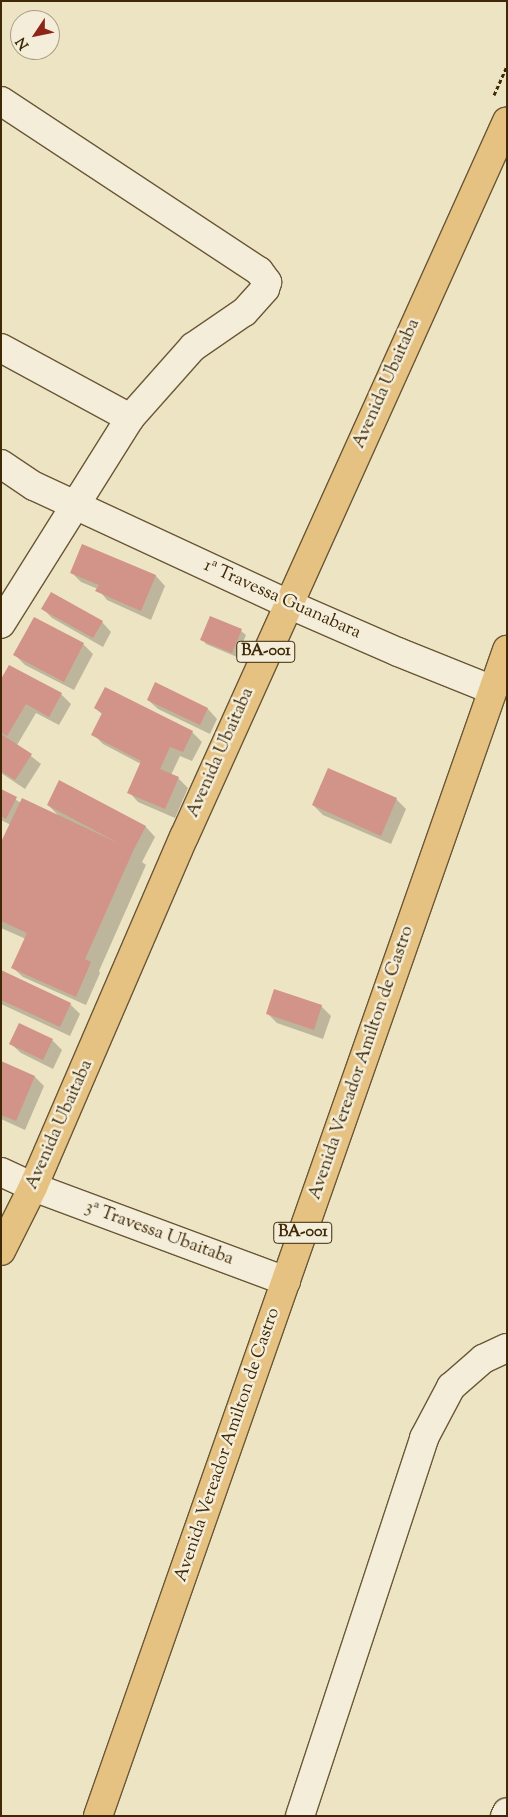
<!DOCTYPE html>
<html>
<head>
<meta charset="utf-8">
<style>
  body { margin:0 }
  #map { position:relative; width:508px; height:1817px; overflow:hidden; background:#ede4c4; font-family:"Sorts Mill Goudy",serif }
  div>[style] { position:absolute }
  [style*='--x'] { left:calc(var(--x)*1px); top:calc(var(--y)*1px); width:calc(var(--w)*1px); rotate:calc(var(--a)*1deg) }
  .shadow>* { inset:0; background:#0003 }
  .building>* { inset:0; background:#d29388 }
  .path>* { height:3px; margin-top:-1.5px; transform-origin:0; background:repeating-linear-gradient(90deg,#3e2806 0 4px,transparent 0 6.5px) }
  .roads { filter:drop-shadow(1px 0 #6a5736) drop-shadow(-1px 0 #6a5736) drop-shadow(0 1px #6a5736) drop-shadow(0 -1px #6a5736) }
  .minor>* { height:28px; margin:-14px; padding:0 14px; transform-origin:14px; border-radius:14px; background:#f3edd9 }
  .major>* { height:28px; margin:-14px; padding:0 14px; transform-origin:14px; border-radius:14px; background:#e6c282 }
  span { translate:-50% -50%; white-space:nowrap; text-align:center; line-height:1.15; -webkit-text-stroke:5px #f3edd9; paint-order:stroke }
  .shield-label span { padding:1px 4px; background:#f3edd9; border:1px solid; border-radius:4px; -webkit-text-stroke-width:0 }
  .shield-label { font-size:16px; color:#3e2806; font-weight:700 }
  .street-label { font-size:18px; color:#3e2806 }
  .frame { position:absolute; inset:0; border:2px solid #3e2806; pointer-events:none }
  .north { position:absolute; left:10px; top:10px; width:50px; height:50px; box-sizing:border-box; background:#f3edd9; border:1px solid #ab9e85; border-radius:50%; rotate:236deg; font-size:14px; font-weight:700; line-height:20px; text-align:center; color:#3e2806 }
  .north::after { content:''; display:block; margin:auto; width:18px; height:22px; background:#8f2418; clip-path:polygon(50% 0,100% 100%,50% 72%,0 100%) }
</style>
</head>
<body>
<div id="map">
  <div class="shadow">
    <i style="clip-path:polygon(83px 546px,156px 576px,165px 586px,151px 620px,107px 600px,98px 589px,81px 582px,72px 573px)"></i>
    <i style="clip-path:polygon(42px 608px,102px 622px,111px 632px,103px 647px,52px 618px)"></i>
    <i style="clip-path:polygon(241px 631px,246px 635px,237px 657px,206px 644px,202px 639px)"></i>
    <i style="clip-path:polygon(83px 644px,93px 654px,74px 690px,25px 665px,15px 655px)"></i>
    <i style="clip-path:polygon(1px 682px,61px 694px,71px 704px,59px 725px,36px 713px,17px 745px,41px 764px,25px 789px,1px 773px)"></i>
    <i style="clip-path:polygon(156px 684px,208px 709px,217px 719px,210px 734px,158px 709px,148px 700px)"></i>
    <i style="clip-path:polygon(95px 708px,192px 732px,202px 742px,192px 761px,180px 756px,171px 775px,178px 778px,188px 788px,175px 818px,138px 802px,129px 792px,141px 764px,103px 744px,93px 734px,103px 715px)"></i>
    <i style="clip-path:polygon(60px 782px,146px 827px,155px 837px,142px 862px,146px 865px,99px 971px,100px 973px,86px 1005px,23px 977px,13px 968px,26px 939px,1px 928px,1px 846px,11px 825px,1px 820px,1px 790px,21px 803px,60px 817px,48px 805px)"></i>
    <i style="clip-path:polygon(396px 799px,406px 809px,391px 844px,323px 815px,313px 805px)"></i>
    <i style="clip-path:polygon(1px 972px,70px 1004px,80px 1014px,70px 1036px,1px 1004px)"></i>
    <i style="clip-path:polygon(321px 1006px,331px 1016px,323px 1039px,277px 1023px,267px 1013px)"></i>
    <i style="clip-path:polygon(20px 1024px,52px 1040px,62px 1050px,53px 1069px,21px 1053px,11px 1044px)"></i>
    <i style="clip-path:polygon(1px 1062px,35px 1077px,44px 1086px,25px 1130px,1px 1119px)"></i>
  </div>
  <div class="building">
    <i style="clip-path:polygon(82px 544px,156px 575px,141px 611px,95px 591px,99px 585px,70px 573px)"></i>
    <i style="clip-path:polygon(51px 592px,103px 621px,93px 638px,41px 609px)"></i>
    <i style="clip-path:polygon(210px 616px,242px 629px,232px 653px,200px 640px)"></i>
    <i style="clip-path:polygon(34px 617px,84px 643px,64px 682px,13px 655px)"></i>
    <i style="clip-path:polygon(9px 665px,62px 693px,49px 717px,26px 704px,7px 736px,1px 732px,1px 679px)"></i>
    <i style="clip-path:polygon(155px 682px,208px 708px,200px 725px,147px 700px)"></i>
    <i style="clip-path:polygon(105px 687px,193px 731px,183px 752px,170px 747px,160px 769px,179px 777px,165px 809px,127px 793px,141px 761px,91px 735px,102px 713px,94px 708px)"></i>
    <i style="clip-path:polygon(1px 734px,32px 754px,15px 780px,1px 771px)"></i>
    <i style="clip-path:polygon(328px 768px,397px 798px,381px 836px,312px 805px)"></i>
    <i style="clip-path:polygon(59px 780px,146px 826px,133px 851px,85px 959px,91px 962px,76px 997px,11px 968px,27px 933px,1px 921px,1px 842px,22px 798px,120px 844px,47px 805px)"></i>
    <i style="clip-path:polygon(1px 789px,17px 797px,6px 819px,1px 816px)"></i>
    <i style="clip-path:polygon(1px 970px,71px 1003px,60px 1027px,1px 1000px)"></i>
    <i style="clip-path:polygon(274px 989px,322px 1005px,314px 1030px,266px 1014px)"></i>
    <i style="clip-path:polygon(19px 1023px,53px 1039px,43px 1060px,9px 1044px)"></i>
    <i style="clip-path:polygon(1px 1061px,35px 1076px,16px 1121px,1px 1115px)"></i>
  </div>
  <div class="path">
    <i style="--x:494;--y:95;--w:32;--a:-66"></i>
  </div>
  <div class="roads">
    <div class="minor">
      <i style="--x:1;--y:101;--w:309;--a:33.4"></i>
      <i style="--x:259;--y:271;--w:14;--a:54"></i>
      <i style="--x:267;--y:282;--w:7;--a:106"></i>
      <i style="--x:265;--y:289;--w:31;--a:132"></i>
      <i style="--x:244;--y:312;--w:62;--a:145.5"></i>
      <i style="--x:193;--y:347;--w:95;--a:131.6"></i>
      <i style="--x:130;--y:418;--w:243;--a:122.1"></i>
      <i style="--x:1;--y:348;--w:147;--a:28.5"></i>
      <i style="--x:1;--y:464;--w:40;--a:34"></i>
      <i style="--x:34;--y:486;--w:280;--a:24.9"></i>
      <i style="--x:288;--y:604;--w:120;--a:23.6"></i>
      <i style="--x:398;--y:652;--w:102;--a:21.8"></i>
      <i style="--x:1;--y:1172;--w:35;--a:25"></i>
      <i style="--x:33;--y:1187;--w:270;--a:20.4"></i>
      <i style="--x:300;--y:1816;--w:398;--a:-71.8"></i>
      <i style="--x:424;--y:1438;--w:58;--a:-62.1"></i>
      <i style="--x:451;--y:1387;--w:43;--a:-41.2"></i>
      <i style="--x:483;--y:1359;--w:26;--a:-25"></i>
      <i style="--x:505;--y:1816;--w:4;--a:-63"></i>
    </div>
    <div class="major">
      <i style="--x:1;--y:1251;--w:72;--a:-63.4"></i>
      <i style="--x:33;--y:1187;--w:381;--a:-66.7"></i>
      <i style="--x:184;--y:837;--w:785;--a:-65.72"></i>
      <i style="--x:98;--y:1816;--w:1236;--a:-70.67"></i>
    </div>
  </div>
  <div class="shield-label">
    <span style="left:266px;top:652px">BA-001</span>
    <span style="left:303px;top:1233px">BA-001</span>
  </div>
  <div class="street-label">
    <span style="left:387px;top:384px;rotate:-66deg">Avenida Ubaitaba</span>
    <span style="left:282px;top:600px;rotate:24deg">1ª Travessa Guanabara</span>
    <span style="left:221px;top:753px;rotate:-66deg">Avenida Ubaitaba</span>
    <span style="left:362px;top:1063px;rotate:-71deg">Avenida Vereador Amilton de Castro</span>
    <span style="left:60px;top:1125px;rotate:-66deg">Avenida Ubaitaba</span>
    <span style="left:159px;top:1234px;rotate:20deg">3ª Travessa Ubaitaba</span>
    <span style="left:228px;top:1445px;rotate:-71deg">Avenida Vereador Amilton de Castro</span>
  </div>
  <div class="frame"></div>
  <div class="north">N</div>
</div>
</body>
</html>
